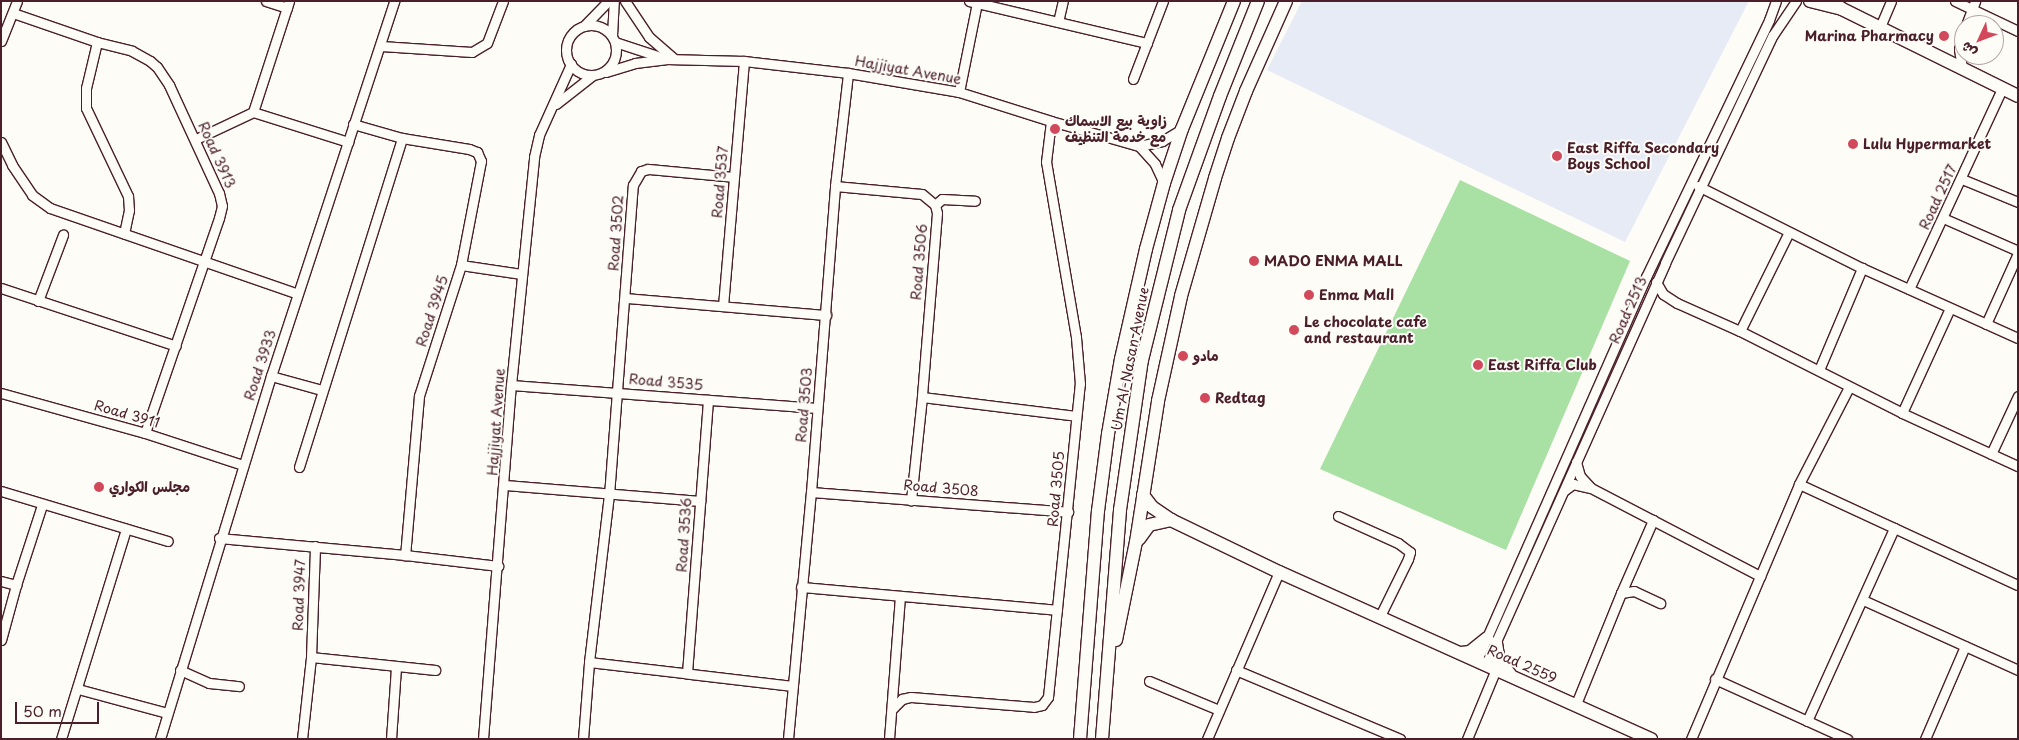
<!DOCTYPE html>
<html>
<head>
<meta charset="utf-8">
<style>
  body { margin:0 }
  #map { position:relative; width:2019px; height:740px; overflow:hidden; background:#fdfcf7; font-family:"Playpen Sans","Playpen Sans Arabic",sans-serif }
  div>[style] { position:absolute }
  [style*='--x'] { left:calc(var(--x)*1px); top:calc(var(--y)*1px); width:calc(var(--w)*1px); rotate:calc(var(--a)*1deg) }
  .built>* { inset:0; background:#e7ebf6 }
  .green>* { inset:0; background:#a9e0a3 }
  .roads { filter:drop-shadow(1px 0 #4a1f2b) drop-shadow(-1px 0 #4a1f2b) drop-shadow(0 1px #4a1f2b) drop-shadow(0 -1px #4a1f2b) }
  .street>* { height:9px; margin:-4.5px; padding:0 4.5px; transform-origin:4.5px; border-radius:4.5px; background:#fdfcf7 }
  .street>.ring { margin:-4.5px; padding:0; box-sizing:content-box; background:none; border:9px solid #fdfcf7; border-radius:50% }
  .secondary>* { height:12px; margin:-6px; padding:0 6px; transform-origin:6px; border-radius:6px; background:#fdfcf7 }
  .dots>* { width:14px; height:14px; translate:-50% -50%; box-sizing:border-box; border:2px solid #fdfcf7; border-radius:50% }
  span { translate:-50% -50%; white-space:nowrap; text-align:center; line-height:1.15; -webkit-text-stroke:4px #fdfcf7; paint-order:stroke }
  .poi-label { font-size:14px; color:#4a1f2b; font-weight:700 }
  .right { translate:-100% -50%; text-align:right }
  .left { translate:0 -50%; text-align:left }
  .street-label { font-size:14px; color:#4a1f2b }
  .frame { position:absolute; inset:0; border:2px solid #4a1f2b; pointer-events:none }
  .north { position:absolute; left:1954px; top:15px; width:50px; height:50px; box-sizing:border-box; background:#fdfcf7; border:1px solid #b5a4a5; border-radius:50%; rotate:227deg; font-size:14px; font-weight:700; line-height:20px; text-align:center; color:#4a1f2b }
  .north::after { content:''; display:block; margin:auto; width:18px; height:22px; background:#d1495b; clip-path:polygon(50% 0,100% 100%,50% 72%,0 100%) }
  .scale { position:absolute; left:15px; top:702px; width:84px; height:22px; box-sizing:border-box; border:2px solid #4a1f2b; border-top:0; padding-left:6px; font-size:15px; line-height:18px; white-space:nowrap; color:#4a1f2b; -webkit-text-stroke:4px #fdfcf7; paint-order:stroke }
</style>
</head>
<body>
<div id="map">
  <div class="built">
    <i style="clip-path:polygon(1302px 1px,1749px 1px,1625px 242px,1267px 70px)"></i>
  </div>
  <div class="green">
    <i style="clip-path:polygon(1460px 180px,1630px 261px,1506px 550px,1320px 469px)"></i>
  </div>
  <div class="roads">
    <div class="street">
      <i style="--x:266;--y:1;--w:22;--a:18"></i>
      <i style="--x:625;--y:1;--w:43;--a:56.3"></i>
      <i style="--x:649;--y:37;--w:32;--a:41"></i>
      <i style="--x:969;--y:1;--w:183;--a:13.3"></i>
      <i style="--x:1955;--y:1;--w:70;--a:25.5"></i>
      <i style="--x:13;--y:13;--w:89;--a:19"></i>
      <i style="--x:97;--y:42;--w:36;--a:14"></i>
      <i style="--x:132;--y:51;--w:21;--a:29"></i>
      <i style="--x:150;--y:61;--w:9;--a:41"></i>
      <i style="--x:157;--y:67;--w:22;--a:56"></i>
      <i style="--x:169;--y:85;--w:119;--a:65.2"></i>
      <i style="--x:219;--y:193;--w:13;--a:77"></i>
      <i style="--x:222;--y:206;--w:12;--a:104"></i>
      <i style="--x:219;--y:218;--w:227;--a:109"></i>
      <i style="--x:1058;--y:22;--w:22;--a:-77"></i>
      <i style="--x:1966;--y:25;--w:26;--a:-69"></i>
      <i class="ring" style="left:566px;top:25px;width:41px;height:41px"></i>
      <i style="--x:584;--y:26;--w:35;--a:-46"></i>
      <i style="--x:1880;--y:27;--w:28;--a:-67"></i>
      <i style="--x:612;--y:36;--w:35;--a:-87"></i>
      <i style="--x:1;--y:41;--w:43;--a:-68.2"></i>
      <i style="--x:97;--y:42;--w:47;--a:103.4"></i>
      <i style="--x:86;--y:88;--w:20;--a:90"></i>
      <i style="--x:86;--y:108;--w:98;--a:64.5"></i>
      <i style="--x:128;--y:196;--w:14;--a:86"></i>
      <i style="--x:129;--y:210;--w:24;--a:102"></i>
      <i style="--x:615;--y:42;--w:48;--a:18.1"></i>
      <i style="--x:381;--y:46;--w:91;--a:3.8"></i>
      <i style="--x:472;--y:52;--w:17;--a:-31"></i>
      <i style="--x:487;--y:43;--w:45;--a:-69.1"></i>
      <i style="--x:1962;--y:68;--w:19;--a:-99"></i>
      <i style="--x:1959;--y:49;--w:18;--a:-74"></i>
      <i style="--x:606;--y:72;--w:30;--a:-17"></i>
      <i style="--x:635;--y:63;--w:31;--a:-7"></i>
      <i style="--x:666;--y:59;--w:78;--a:1.5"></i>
      <i style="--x:744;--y:61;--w:105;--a:6.6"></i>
      <i style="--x:848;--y:73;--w:113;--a:9.7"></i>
      <i style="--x:959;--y:92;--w:96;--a:17.5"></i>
      <i style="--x:1051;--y:121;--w:91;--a:15.9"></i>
      <i style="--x:1139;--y:146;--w:24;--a:-12"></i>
      <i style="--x:1162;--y:141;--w:23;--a:-31"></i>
      <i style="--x:1133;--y:79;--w:84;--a:-69"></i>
      <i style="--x:959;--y:92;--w:91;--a:-78.6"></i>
      <i style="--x:556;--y:104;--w:47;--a:-38.1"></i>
      <i style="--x:253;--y:112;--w:117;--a:-72"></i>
      <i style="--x:353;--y:124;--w:51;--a:15.9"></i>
      <i style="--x:402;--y:138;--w:68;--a:9.3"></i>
      <i style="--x:469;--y:149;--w:9;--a:21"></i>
      <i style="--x:477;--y:152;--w:10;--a:66"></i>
      <i style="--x:481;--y:161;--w:106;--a:100.9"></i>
      <i style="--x:461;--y:265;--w:138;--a:107.8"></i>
      <i style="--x:419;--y:396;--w:160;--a:95"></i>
      <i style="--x:196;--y:139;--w:63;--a:-25.3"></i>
      <i style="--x:253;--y:112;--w:100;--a:17.5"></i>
      <i style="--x:1;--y:142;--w:25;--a:64"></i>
      <i style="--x:12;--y:165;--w:36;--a:56"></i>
      <i style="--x:32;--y:195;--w:22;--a:36"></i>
      <i style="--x:50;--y:208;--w:262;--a:19.1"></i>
      <i style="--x:1139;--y:146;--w:24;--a:48"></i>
      <i style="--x:1155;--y:164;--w:21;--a:65"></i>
      <i style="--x:1962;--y:179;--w:61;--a:22.3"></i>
      <i style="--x:835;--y:186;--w:87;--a:5.3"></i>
      <i style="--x:922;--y:194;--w:17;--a:40"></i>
      <i style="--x:935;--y:205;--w:8;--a:76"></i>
      <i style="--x:937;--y:213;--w:185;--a:94.7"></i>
      <i style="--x:922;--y:397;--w:104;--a:96.1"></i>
      <i style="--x:1698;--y:186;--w:183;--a:26.6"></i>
      <i style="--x:1862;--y:268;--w:171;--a:24.2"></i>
      <i style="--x:935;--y:205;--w:9;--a:-41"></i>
      <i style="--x:942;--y:199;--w:33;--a:3"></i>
      <i style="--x:1943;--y:218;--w:82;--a:23.7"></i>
      <i style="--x:461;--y:265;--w:61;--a:8.5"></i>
      <i style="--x:1656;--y:282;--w:14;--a:60"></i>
      <i style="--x:1663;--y:294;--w:17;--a:33"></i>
      <i style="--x:1677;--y:303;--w:69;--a:24"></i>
      <i style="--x:1740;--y:331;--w:182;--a:26.8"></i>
      <i style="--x:1902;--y:413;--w:128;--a:24.6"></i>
      <i style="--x:1;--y:288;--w:184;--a:18.3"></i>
      <i style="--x:1909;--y:289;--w:221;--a:-65.1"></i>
      <i style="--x:626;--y:298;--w:201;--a:4.9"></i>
      <i style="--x:38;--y:301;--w:71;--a:-69.3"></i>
      <i style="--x:723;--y:306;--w:246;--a:-85.1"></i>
      <i style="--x:1986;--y:324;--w:78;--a:-65.7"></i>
      <i style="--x:1740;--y:331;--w:110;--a:-63.7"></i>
      <i style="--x:1819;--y:370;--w:111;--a:-67.1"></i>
      <i style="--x:271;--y:376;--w:53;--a:15.4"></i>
      <i style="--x:511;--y:385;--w:307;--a:4.3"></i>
      <i style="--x:1;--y:393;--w:149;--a:15.5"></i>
      <i style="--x:145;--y:433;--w:103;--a:18.1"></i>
      <i style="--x:922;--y:397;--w:155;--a:7"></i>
      <i style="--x:1902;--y:413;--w:115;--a:-65.4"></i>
      <i style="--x:1991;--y:454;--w:64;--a:-65"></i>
      <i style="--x:1576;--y:462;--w:15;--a:74"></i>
      <i style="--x:1580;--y:476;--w:16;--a:47"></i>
      <i style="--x:299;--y:467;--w:345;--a:-72.6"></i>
      <i style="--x:1799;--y:484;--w:241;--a:24.8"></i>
      <i style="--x:505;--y:485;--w:196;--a:4.7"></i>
      <i style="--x:1565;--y:490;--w:10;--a:-37"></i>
      <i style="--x:1573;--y:484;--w:18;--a:13"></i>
      <i style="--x:1591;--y:488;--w:191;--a:27.5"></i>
      <i style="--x:1;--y:491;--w:174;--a:16.7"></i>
      <i style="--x:811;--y:492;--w:258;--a:4.4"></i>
      <i style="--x:1338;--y:516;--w:66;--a:24.2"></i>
      <i style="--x:1398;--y:543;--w:15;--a:37"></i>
      <i style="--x:1410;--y:552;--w:7;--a:106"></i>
      <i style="--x:1408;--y:559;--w:64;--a:116.2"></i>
      <i style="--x:219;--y:538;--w:187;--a:5.2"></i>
      <i style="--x:405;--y:555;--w:94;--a:6.7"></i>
      <i style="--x:1;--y:581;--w:16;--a:15"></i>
      <i style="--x:801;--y:587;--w:257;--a:5.1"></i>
      <i style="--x:1621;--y:593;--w:80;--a:-66.3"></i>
      <i style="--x:1863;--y:600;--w:170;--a:24.3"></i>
      <i style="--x:1;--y:640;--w:57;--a:-74.7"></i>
      <i style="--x:16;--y:585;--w:84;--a:-72"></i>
      <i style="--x:311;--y:657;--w:125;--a:6"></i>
      <i style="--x:1477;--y:660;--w:419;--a:-66.2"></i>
      <i style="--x:1646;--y:277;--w:285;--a:-64.4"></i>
      <i style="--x:1769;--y:20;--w:20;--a:-70"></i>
      <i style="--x:589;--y:662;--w:205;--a:6.7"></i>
      <i style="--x:1486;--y:664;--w:439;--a:-65.9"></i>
      <i style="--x:1665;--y:263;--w:252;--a:-64.7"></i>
      <i style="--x:1773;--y:35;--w:41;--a:-55.9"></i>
      <i style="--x:180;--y:670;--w:32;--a:24"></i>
      <i style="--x:209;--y:683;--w:30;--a:6"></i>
      <i style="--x:1236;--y:670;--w:178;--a:22.8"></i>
      <i style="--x:687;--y:673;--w:274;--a:-85.6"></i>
      <i style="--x:1715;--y:679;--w:145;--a:24.4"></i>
      <i style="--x:1149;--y:681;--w:76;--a:22.5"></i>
      <i style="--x:78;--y:689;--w:92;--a:15.1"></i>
      <i style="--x:1576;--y:704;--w:120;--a:-67.9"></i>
      <i style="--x:1621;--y:593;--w:13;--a:-9"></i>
      <i style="--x:1634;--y:591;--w:29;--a:25"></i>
      <i style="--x:893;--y:708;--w:13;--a:-45"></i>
      <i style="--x:902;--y:699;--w:9;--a:-13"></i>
      <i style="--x:911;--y:697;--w:123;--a:4.6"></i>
      <i style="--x:1034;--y:707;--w:8;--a:-14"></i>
      <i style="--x:1042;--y:705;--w:10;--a:-53"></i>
      <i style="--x:1048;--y:697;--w:315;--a:-84.2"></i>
      <i style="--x:1080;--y:384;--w:47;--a:-94.9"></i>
      <i style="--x:1076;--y:337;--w:178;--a:-99.7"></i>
      <i style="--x:1046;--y:162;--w:41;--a:-83"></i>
      <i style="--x:1807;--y:721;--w:212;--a:-65.7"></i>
      <i style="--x:61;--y:739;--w:220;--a:-72.8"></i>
      <i style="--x:160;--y:739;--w:380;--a:-73"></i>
      <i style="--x:271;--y:376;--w:395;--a:-71.8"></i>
      <i style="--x:302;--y:739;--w:82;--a:-83.7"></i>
      <i style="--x:311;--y:657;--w:111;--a:-87.9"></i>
      <i style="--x:391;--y:739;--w:72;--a:-86"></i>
      <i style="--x:483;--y:739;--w:355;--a:-85.5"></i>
      <i style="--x:511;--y:385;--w:229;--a:-84.2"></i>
      <i style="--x:534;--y:157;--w:23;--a:-77"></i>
      <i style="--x:539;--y:135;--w:78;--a:-65.7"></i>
      <i style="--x:583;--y:739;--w:77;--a:-85.5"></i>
      <i style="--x:589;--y:662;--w:168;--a:-83.2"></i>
      <i style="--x:609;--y:495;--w:311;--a:-85.6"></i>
      <i style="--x:633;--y:185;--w:16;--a:-60"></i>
      <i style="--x:641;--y:171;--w:7;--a:-16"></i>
      <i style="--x:648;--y:169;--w:86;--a:5.3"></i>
      <i style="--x:788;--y:739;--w:248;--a:-84.7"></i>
      <i style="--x:811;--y:492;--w:307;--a:-85.5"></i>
      <i style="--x:835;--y:186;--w:114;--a:-83.4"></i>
      <i style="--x:889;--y:739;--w:143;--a:-85.6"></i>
      <i style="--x:1207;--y:739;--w:182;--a:-66.7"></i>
      <i style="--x:1467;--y:739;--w:76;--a:-67.5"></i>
      <i style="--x:1691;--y:739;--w:277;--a:-67"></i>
      <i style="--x:1799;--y:484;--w:109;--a:-62.7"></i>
      <i style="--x:1925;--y:739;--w:101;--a:-66.7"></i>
    </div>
    <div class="secondary">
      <i style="--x:1810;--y:1;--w:30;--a:14"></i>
      <i style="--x:1832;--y:1;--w:13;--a:39"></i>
      <i style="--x:1842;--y:9;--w:196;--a:26.3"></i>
      <i style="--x:1143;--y:495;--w:15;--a:53"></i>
      <i style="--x:1152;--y:507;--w:23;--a:34"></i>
      <i style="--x:1171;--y:520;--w:120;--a:25.7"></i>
      <i style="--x:1279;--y:572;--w:408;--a:24.2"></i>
      <i style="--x:1139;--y:539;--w:17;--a:-54"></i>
      <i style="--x:1149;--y:525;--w:23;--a:-13"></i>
      <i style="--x:1116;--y:640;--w:100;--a:-78.5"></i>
      <i style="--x:1136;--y:542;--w:143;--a:-81.1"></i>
      <i style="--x:1158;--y:401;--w:107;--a:-77.6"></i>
      <i style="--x:1181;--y:296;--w:123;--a:-73.9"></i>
      <i style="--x:1215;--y:178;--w:42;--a:-72"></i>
      <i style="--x:1228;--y:138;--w:50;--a:-69"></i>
      <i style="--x:1246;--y:91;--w:98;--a:-66"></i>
      <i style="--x:1496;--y:643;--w:18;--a:81"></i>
      <i style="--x:1499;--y:661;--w:17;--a:50"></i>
      <i style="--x:1461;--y:653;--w:9;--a:-6"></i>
      <i style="--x:1470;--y:652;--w:22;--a:-39"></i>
      <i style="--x:1080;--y:739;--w:229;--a:-85.5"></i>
      <i style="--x:1098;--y:511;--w:78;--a:-82.6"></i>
      <i style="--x:1108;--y:434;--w:76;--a:-80.2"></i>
      <i style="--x:1121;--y:359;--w:113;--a:-77.2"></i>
      <i style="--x:1146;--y:249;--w:68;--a:-74.7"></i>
      <i style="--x:1164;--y:183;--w:57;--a:-71.6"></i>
      <i style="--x:1182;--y:129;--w:138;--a:-67.9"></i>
      <i style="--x:1102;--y:739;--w:230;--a:-85.5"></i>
      <i style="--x:1120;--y:510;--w:152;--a:-81.7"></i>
      <i style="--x:1142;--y:360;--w:154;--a:-76.1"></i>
      <i style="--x:1179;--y:210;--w:121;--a:-70.2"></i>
      <i style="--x:1220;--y:96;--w:102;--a:-68.2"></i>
    </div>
  </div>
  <div class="dots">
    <i style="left:1944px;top:36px;background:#d1495b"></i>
    <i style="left:1055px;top:129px;background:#d1495b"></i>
    <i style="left:1853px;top:144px;background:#d1495b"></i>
    <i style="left:1557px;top:156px;background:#d1495b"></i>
    <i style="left:1254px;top:261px;background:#d1495b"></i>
    <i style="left:1309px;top:295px;background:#d1495b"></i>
    <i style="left:1294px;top:330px;background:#d1495b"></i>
    <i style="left:1183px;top:356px;background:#d1495b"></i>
    <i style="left:1478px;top:365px;background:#d1495b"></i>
    <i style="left:1205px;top:398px;background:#d1495b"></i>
    <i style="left:99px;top:487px;background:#d1495b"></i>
  </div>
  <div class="poi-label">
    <span class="right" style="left:1934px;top:36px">Marina Pharmacy</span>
    <span class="left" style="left:1065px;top:129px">زاوية بيع الاسماك<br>مع خدمة التنظيف</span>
    <span class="left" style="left:1863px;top:144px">Lulu Hypermarket</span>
    <span class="left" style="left:1567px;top:156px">East Riffa Secondary<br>Boys School</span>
    <span class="left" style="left:1264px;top:261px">MADO ENMA MALL</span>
    <span class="left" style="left:1319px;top:295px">Enma Mall</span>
    <span class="left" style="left:1304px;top:330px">Le chocolate cafe<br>and restaurant</span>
    <span class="left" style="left:1193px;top:356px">مادو</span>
    <span class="left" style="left:1488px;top:365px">East Riffa Club</span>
    <span class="left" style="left:1215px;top:398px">Redtag</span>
    <span class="left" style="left:109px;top:487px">مجلس الكواري</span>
  </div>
  <div class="street-label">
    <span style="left:908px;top:70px;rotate:10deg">Hajjiyat Avenue</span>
    <span style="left:217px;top:155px;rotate:66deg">Road 3913</span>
    <span style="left:720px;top:182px;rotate:-85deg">Road 3537</span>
    <span style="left:1938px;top:197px;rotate:-65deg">Road 2517</span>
    <span style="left:616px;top:233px;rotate:-86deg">Road 3502</span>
    <span style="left:919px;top:262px;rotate:-85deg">Road 3506</span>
    <span style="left:1628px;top:310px;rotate:-66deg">Road 2513</span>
    <span style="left:432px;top:311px;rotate:-72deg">Road 3945</span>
    <span style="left:1130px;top:359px;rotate:-79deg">Um Al-Nasan Avenue</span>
    <span style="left:260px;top:365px;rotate:-72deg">Road 3933</span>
    <span style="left:666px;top:382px;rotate:5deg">Road 3535</span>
    <span style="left:804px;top:405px;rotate:-85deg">Road 3503</span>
    <span style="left:127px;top:414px;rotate:16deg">Road 3911</span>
    <span style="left:496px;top:422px;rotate:-86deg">Hajjiyat Avenue</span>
    <span style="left:941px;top:488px;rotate:5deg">Road 3508</span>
    <span style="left:1056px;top:489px;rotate:-85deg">Road 3505</span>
    <span style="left:684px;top:535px;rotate:-86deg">Road 3536</span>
    <span style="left:299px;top:595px;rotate:-88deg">Road 3947</span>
    <span style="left:1522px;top:664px;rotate:24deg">Road 2559</span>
  </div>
  <div class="frame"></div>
  <div class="north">ش</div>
  <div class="scale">50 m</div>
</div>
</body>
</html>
